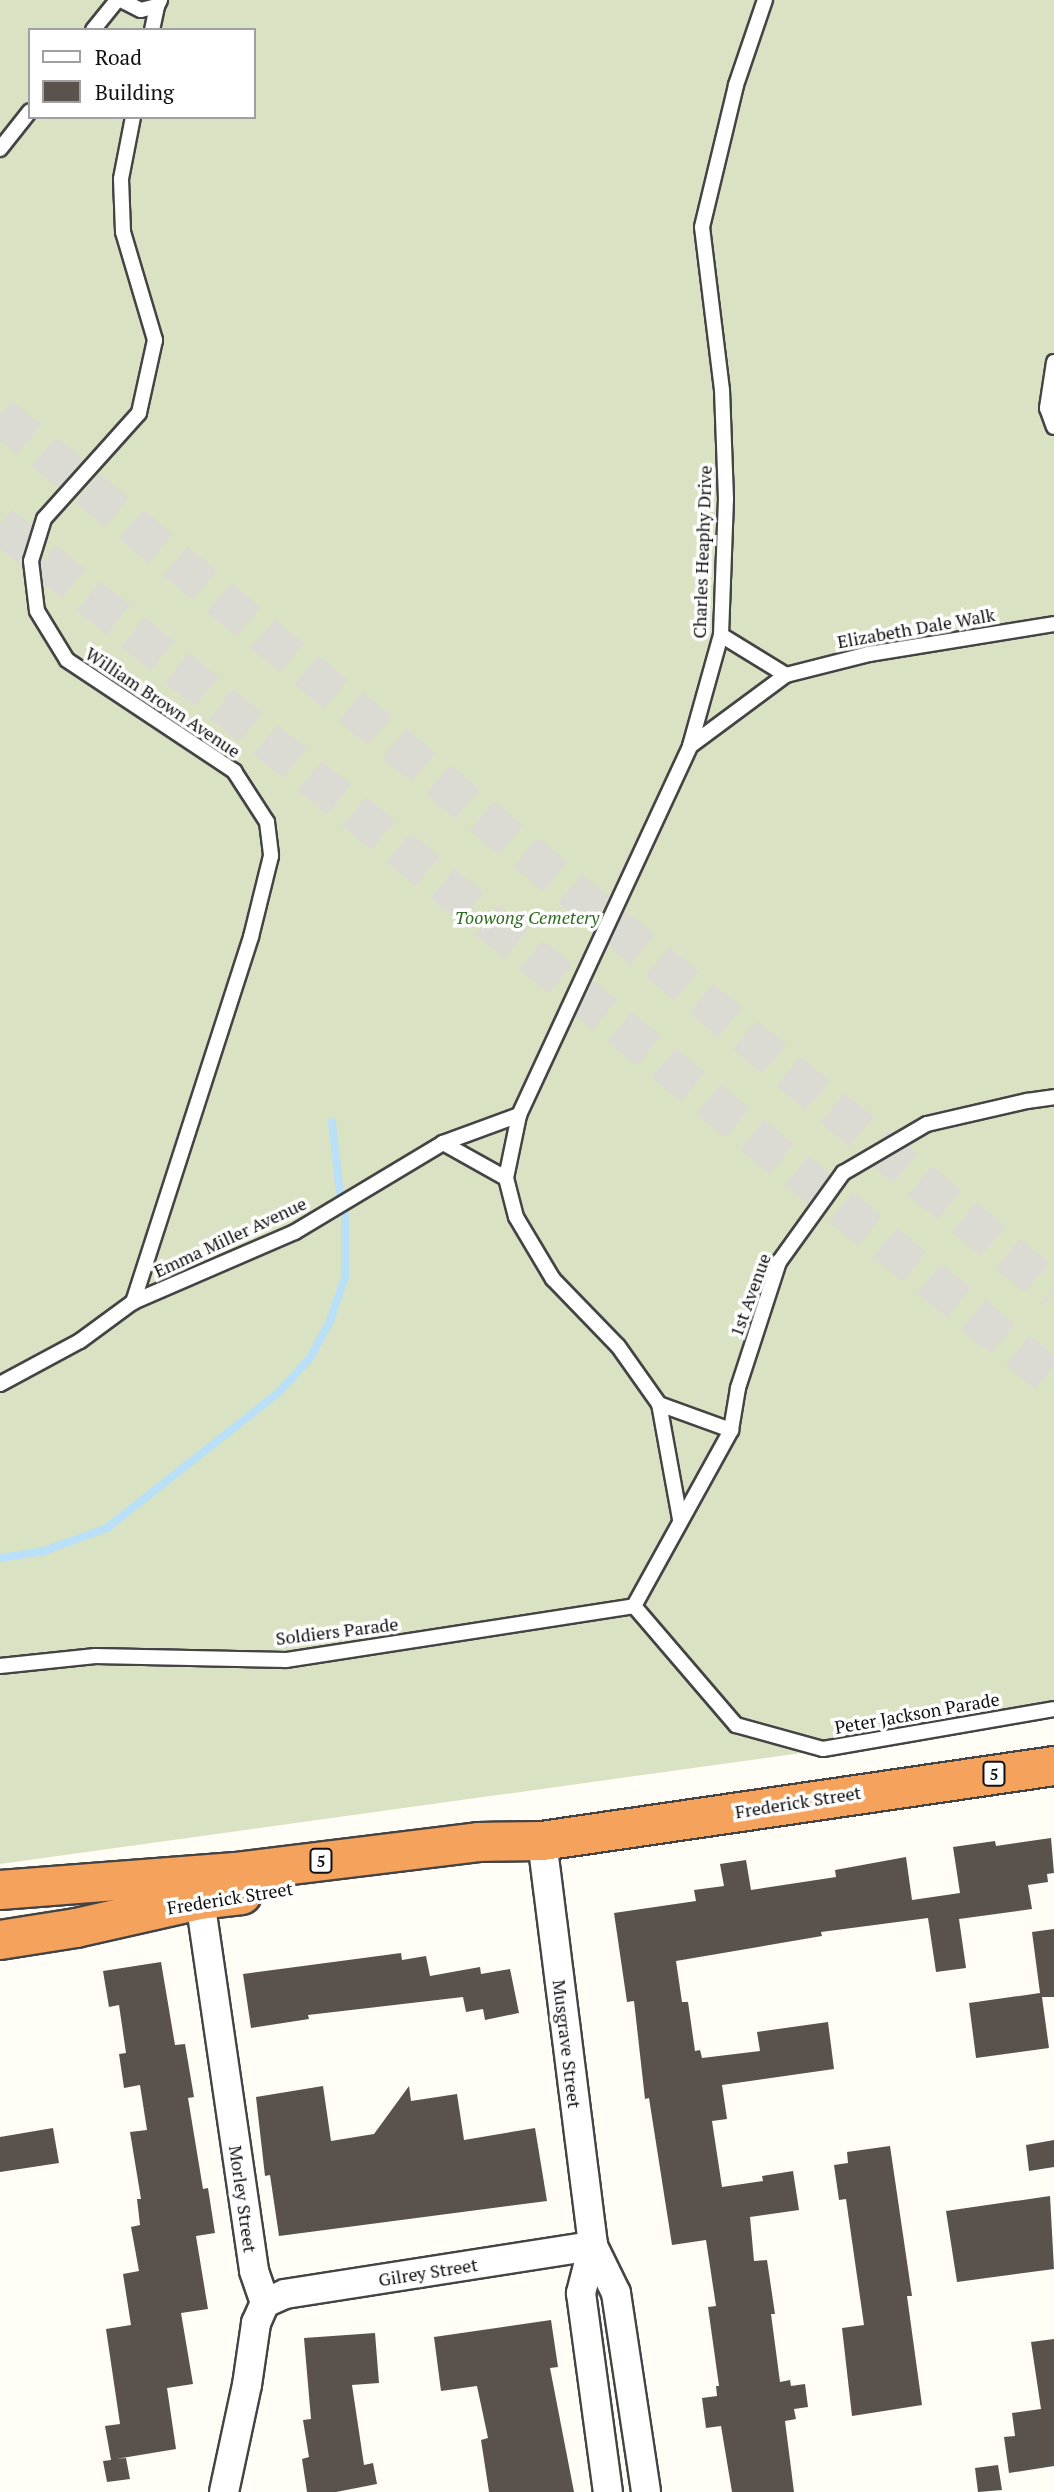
<!DOCTYPE html>
<html>
<head>
<meta charset="utf-8">
<style>
  body { margin:0 }
  #map { position:relative; width:1054px; height:2492px; overflow:hidden; background:#fffdf5; font-family:"PT Serif",serif }
  div>[style] { position:absolute }
  [style*='--x'] { left:calc(var(--x)*1px); top:calc(var(--y)*1px); width:calc(var(--w)*1px); rotate:calc(var(--a)*1deg) }
  .cemetery>* { inset:0; background:#d9e3c4 }
  .stream>* { height:8px; margin:-4px; padding:0 4px; transform-origin:4px; border-radius:4px; background:#b9e0f7 }
  .building>* { inset:0; background:#5a524d }
  .highway-tunnel>* { height:38px; margin-top:-19px; transform-origin:0; background:repeating-linear-gradient(90deg,#dbdad3 0 38px,transparent 0 57px) }
  .roads { filter:drop-shadow(2px 0 #444) drop-shadow(-2px 0 #444) drop-shadow(0 2px #444) drop-shadow(0 -2px #444) }
  .lane>* { height:14px; margin:-7px; padding:0 7px; transform-origin:7px; border-radius:7px; background:#fff }
  .street>* { height:28px; margin:-14px; padding:0 14px; transform-origin:14px; border-radius:14px; background:#fff }
  .highway>* { height:38px; margin:-19px; padding:0 19px; transform-origin:19px; border-radius:19px; background:#f5a25d }
  span { translate:-50% -50%; white-space:nowrap; text-align:center; line-height:1.15; -webkit-text-stroke:7px #fff; paint-order:stroke }
  .shield-label span { padding:2px 5px; background:#fff; border:2px solid; border-radius:5px; -webkit-text-stroke-width:0 }
  .shield-label { font-size:16px; color:#111; font-weight:700 }
  .street-label { font-size:18px; color:#111 }
  .park-label { font-size:18px; color:#2f6b1f; font-style:italic }
  .legend { position:absolute; left:28px; top:28px; width:228px; height:91px; box-sizing:border-box; background:#fff; border:2px solid #a0a0a0; margin:0; padding:9px 12px; list-style:none; font-size:21px; color:#111 }
  .legend li { display:flex; align-items:center; gap:14px; height:35px }
  .legend b { width:35px; border:2px solid #a0a0a0 }
</style>
</head>
<body>
<div id="map">
  <div class="cemetery">
    <i style="clip-path:polygon(evenodd,0 0,1054px 0,1054px 1718px,0 1864px,0 0,30px 30px,254px 30px,254px 117px,30px 117px,30px 30px)"></i>
  </div>
  <div class="stream">
    <i style="--x:332;--y:1122;--w:71;--a:83.6"></i>
    <i style="--x:0;--y:1558;--w:45;--a:-9"></i>
    <i style="--x:44;--y:1551;--w:67;--a:-20.1"></i>
    <i style="--x:107;--y:1528;--w:218;--a:-38.3"></i>
    <i style="--x:278;--y:1393;--w:47;--a:-47.6"></i>
    <i style="--x:310;--y:1358;--w:42;--a:-61.6"></i>
    <i style="--x:330;--y:1321;--w:46;--a:-71.2"></i>
    <i style="--x:345;--y:1277;--w:63;--a:-90"></i>
  </div>
  <div class="building">
    <i style="clip-path:polygon(1051px 1838px,1054px 1873px,1047px 1874px,1048px 1882px,1028px 1885px,1032px 1909px,959px 1919px,966px 1968px,936px 1972px,928px 1918px,821px 1932px,822px 1936px,676px 1961px,682px 2002px,688px 2002px,695px 2051px,700px 2050px,702px 2058px,760px 2051px,757px 2032px,828px 2022px,834px 2069px,722px 2085px,727px 2119px,712px 2121px,722px 2187px,763px 2181px,762px 2176px,793px 2171px,799px 2210px,750px 2217px,754px 2261px,767px 2260px,775px 2314px,771px 2314px,780px 2382px,790px 2380px,791px 2386px,805px 2384px,808px 2407px,794px 2409px,796px 2419px,785px 2421px,794px 2492px,732px 2492px,721px 2426px,706px 2428px,702px 2398px,717px 2396px,716px 2386px,719px 2386px,708px 2307px,716px 2306px,706px 2240px,672px 2245px,649px 2098px,645px 2099px,634px 2001px,627px 2002px,614px 1913px,696px 1901px,694px 1890px,724px 1886px,720px 1864px,746px 1860px,751px 1890px,836px 1877px,835px 1870px,906px 1857px,912px 1900px,960px 1893px,953px 1847px,995px 1841px,996px 1846px)"></i>
    <i style="clip-path:polygon(1054px 1929px,1054px 1997px,1042px 1997px,1049px 2048px,976px 2058px,969px 2003px,1040px 1993px,1032px 1932px)"></i>
    <i style="clip-path:polygon(401px 1953px,402px 1960px,426px 1956px,430px 1976px,480px 1967px,481px 1974px,510px 1969px,519px 2013px,485px 2020px,483px 2009px,466px 2012px,463px 1997px,308px 2015px,309px 2019px,251px 2028px,243px 1974px)"></i>
    <i style="clip-path:polygon(161px 1962px,175px 2045px,185px 2044px,194px 2097px,188px 2098px,203px 2189px,208px 2188px,215px 2233px,196px 2236px,208px 2309px,181px 2313px,193px 2384px,167px 2388px,176px 2449px,116px 2459px,126px 2458px,130px 2479px,107px 2482px,103px 2461px,111px 2460px,105px 2426px,120px 2424px,106px 2329px,131px 2325px,123px 2274px,139px 2271px,131px 2227px,140px 2225px,137px 2199px,141px 2199px,130px 2132px,147px 2130px,140px 2085px,124px 2088px,119px 2054px,126px 2053px,119px 2005px,109px 2007px,103px 1971px)"></i>
    <i style="clip-path:polygon(323px 2086px,331px 2141px,374px 2134px,409px 2086px,411px 2101px,457px 2094px,464px 2140px,535px 2128px,547px 2201px,279px 2236px,270px 2175px,265px 2176px,256px 2097px)"></i>
    <i style="clip-path:polygon(53px 2128px,59px 2163px,0 2172px,0 2137px)"></i>
    <i style="clip-path:polygon(1054px 2140px,1054px 2167px,1029px 2171px,1026px 2145px)"></i>
    <i style="clip-path:polygon(890px 2146px,912px 2296px,907px 2296px,922px 2405px,852px 2416px,842px 2328px,864px 2325px,846px 2199px,839px 2200px,834px 2165px,848px 2163px,847px 2152px)"></i>
    <i style="clip-path:polygon(1050px 2196px,1054px 2269px,957px 2282px,946px 2211px)"></i>
    <i style="clip-path:polygon(551px 2320px,558px 2367px,550px 2368px,574px 2492px,489px 2492px,481px 2440px,488px 2438px,477px 2386px,441px 2391px,434px 2337px)"></i>
    <i style="clip-path:polygon(375px 2333px,379px 2383px,352px 2385px,364px 2465px,373px 2463px,377px 2484px,336px 2492px,307px 2492px,302px 2459px,309px 2457px,303px 2420px,311px 2419px,304px 2338px)"></i>
    <i style="clip-path:polygon(1054px 2339px,1054px 2466px,1009px 2473px,1004px 2437px,1015px 2436px,1012px 2413px,1041px 2409px,1031px 2342px)"></i>
    <i style="clip-path:polygon(998px 2465px,1002px 2490px,978px 2492px,975px 2468px)"></i>
  </div>
  <div class="highway-tunnel">
    <i style="--x:0;--y:415;--w:1371;--a:39.76"></i>
    <i style="--x:0;--y:524;--w:1358;--a:39.08"></i>
  </div>
  <div class="roads">
    <div class="lane">
      <i style="--x:121;--y:0;--w:22;--a:27"></i>
      <i style="--x:141;--y:10;--w:16;--a:-14"></i>
      <i style="--x:157;--y:6;--w:7;--a:-63"></i>
      <i style="--x:93;--y:30;--w:38;--a:-51"></i>
      <i style="--x:152;--y:30;--w:25;--a:-78"></i>
      <i style="--x:133;--y:117;--w:63;--a:101"></i>
      <i style="--x:121;--y:179;--w:53;--a:87.8"></i>
      <i style="--x:123;--y:232;--w:113;--a:73.5"></i>
      <i style="--x:155;--y:340;--w:75;--a:102.4"></i>
      <i style="--x:139;--y:413;--w:142;--a:131.9"></i>
      <i style="--x:44;--y:519;--w:44;--a:107.2"></i>
      <i style="--x:31;--y:561;--w:50;--a:83.2"></i>
      <i style="--x:37;--y:611;--w:57;--a:58.5"></i>
      <i style="--x:67;--y:660;--w:201;--a:33.6"></i>
      <i style="--x:234;--y:771;--w:61;--a:57.1"></i>
      <i style="--x:267;--y:822;--w:34;--a:83"></i>
      <i style="--x:271;--y:856;--w:83;--a:103.9"></i>
      <i style="--x:251;--y:937;--w:384;--a:107.9"></i>
      <i style="--x:0;--y:149;--w:48;--a:-51.7"></i>
      <i style="--x:1054;--y:362;--w:47;--a:98.7"></i>
      <i style="--x:1047;--y:408;--w:20;--a:70"></i>
      <i style="--x:786;--y:675;--w:86;--a:-14.2"></i>
      <i style="--x:869;--y:654;--w:187;--a:-9.2"></i>
      <i style="--x:690;--y:746;--w:119;--a:-36.5"></i>
      <i style="--x:786;--y:675;--w:76;--a:-148.4"></i>
      <i style="--x:443;--y:1143;--w:72;--a:29.1"></i>
      <i style="--x:506;--y:1178;--w:64;--a:-78.3"></i>
      <i style="--x:519;--y:1115;--w:407;--a:-65.1"></i>
      <i style="--x:690;--y:746;--w:115;--a:-74.4"></i>
      <i style="--x:721;--y:635;--w:136;--a:-87.9"></i>
      <i style="--x:726;--y:499;--w:109;--a:-92.1"></i>
      <i style="--x:722;--y:390;--w:164;--a:-97"></i>
      <i style="--x:702;--y:227;--w:146;--a:-76.5"></i>
      <i style="--x:736;--y:85;--w:90;--a:-71.2"></i>
      <i style="--x:506;--y:1178;--w:40;--a:75.6"></i>
      <i style="--x:516;--y:1217;--w:72;--a:59.2"></i>
      <i style="--x:553;--y:1279;--w:93;--a:45.9"></i>
      <i style="--x:618;--y:1346;--w:71;--a:54.7"></i>
      <i style="--x:0;--y:1384;--w:91;--a:-28.3"></i>
      <i style="--x:80;--y:1341;--w:66;--a:-36.3"></i>
      <i style="--x:133;--y:1302;--w:176;--a:-23.4"></i>
      <i style="--x:295;--y:1232;--w:173;--a:-31"></i>
      <i style="--x:443;--y:1143;--w:81;--a:-20.2"></i>
      <i style="--x:680;--y:1519;--w:117;--a:-100.3"></i>
      <i style="--x:659;--y:1404;--w:77;--a:19.9"></i>
      <i style="--x:634;--y:1606;--w:201;--a:-61.1"></i>
      <i style="--x:731;--y:1430;--w:43;--a:-80.5"></i>
      <i style="--x:738;--y:1388;--w:133;--a:-72"></i>
      <i style="--x:779;--y:1262;--w:110;--a:-54.3"></i>
      <i style="--x:843;--y:1173;--w:97;--a:-30.3"></i>
      <i style="--x:927;--y:1124;--w:103;--a:-13"></i>
      <i style="--x:1027;--y:1101;--w:27;--a:-8"></i>
      <i style="--x:634;--y:1606;--w:157;--a:49.4"></i>
      <i style="--x:736;--y:1725;--w:90;--a:15.4"></i>
      <i style="--x:823;--y:1749;--w:234;--a:-9.8"></i>
      <i style="--x:0;--y:1666;--w:96;--a:-6"></i>
      <i style="--x:95;--y:1656;--w:191;--a:1.2"></i>
      <i style="--x:286;--y:1660;--w:352;--a:-8.8"></i>
    </div>
    <div class="street">
      <i style="--x:542;--y:1841;--w:408;--a:82.8"></i>
      <i style="--x:593;--y:2246;--w:52;--a:63.9"></i>
      <i style="--x:616;--y:2293;--w:201;--a:81.4"></i>
      <i style="--x:200;--y:1900;--w:375;--a:81.7"></i>
      <i style="--x:254;--y:2271;--w:34;--a:71"></i>
      <i style="--x:593;--y:2246;--w:49;--a:104.3"></i>
      <i style="--x:581;--y:2293;--w:201;--a:82.3"></i>
      <i style="--x:224;--y:2492;--w:109;--a:-77.9"></i>
      <i style="--x:247;--y:2385;--w:63;--a:-81.7"></i>
      <i style="--x:256;--y:2323;--w:22;--a:-66"></i>
      <i style="--x:265;--y:2303;--w:22;--a:-24"></i>
      <i style="--x:285;--y:2294;--w:312;--a:-8.9"></i>
    </div>
    <div class="highway">
      <i style="--x:0;--y:1890;--w:236;--a:-4.4"></i>
      <i style="--x:235;--y:1872;--w:245;--a:-7"></i>
      <i style="--x:478;--y:1842;--w:64;--a:-0.9"></i>
      <i style="--x:542;--y:1841;--w:517;--a:-8.33"></i>
      <i style="--x:0;--y:1940;--w:77;--a:-9"></i>
      <i style="--x:76;--y:1928;--w:127;--a:-12.7"></i>
      <i style="--x:200;--y:1900;--w:42;--a:-6.8"></i>
    </div>
  </div>
  <div class="shield-label">
    <span style="left:994px;top:1774px">5</span>
    <span style="left:321px;top:1861px">5</span>
  </div>
  <div class="street-label">
    <span style="left:702px;top:552px;rotate:-88deg">Charles Heaphy Drive</span>
    <span style="left:916px;top:628px;rotate:-10deg">Elizabeth Dale Walk</span>
    <span style="left:163px;top:702px;rotate:34deg">William Brown Avenue</span>
    <span style="left:230px;top:1237px;rotate:-25deg">Emma Miller Avenue</span>
    <span style="left:750px;top:1295px;rotate:-70deg">1st Avenue</span>
    <span style="left:337px;top:1631px;rotate:-7deg">Soldiers Parade</span>
    <span style="left:917px;top:1713px;rotate:-10deg">Peter Jackson Parade</span>
    <span style="left:798px;top:1802px;rotate:-9deg">Frederick Street</span>
    <span style="left:230px;top:1898px;rotate:-9deg">Frederick Street</span>
    <span style="left:567px;top:2044px;rotate:83deg">Musgrave Street</span>
    <span style="left:243px;top:2199px;rotate:82deg">Morley Street</span>
    <span style="left:428px;top:2272px;rotate:-9deg">Gilrey Street</span>
  </div>
  <div class="park-label">
    <span style="left:527px;top:917px">Toowong Cemetery</span>
  </div>
  <ul class="legend">
  <li><b style="height:9px;background:#fff"></b>Road</li>
  <li><b style="height:19px;background:#5a524d"></b>Building</li>
  </ul>
</div>
</body>
</html>
